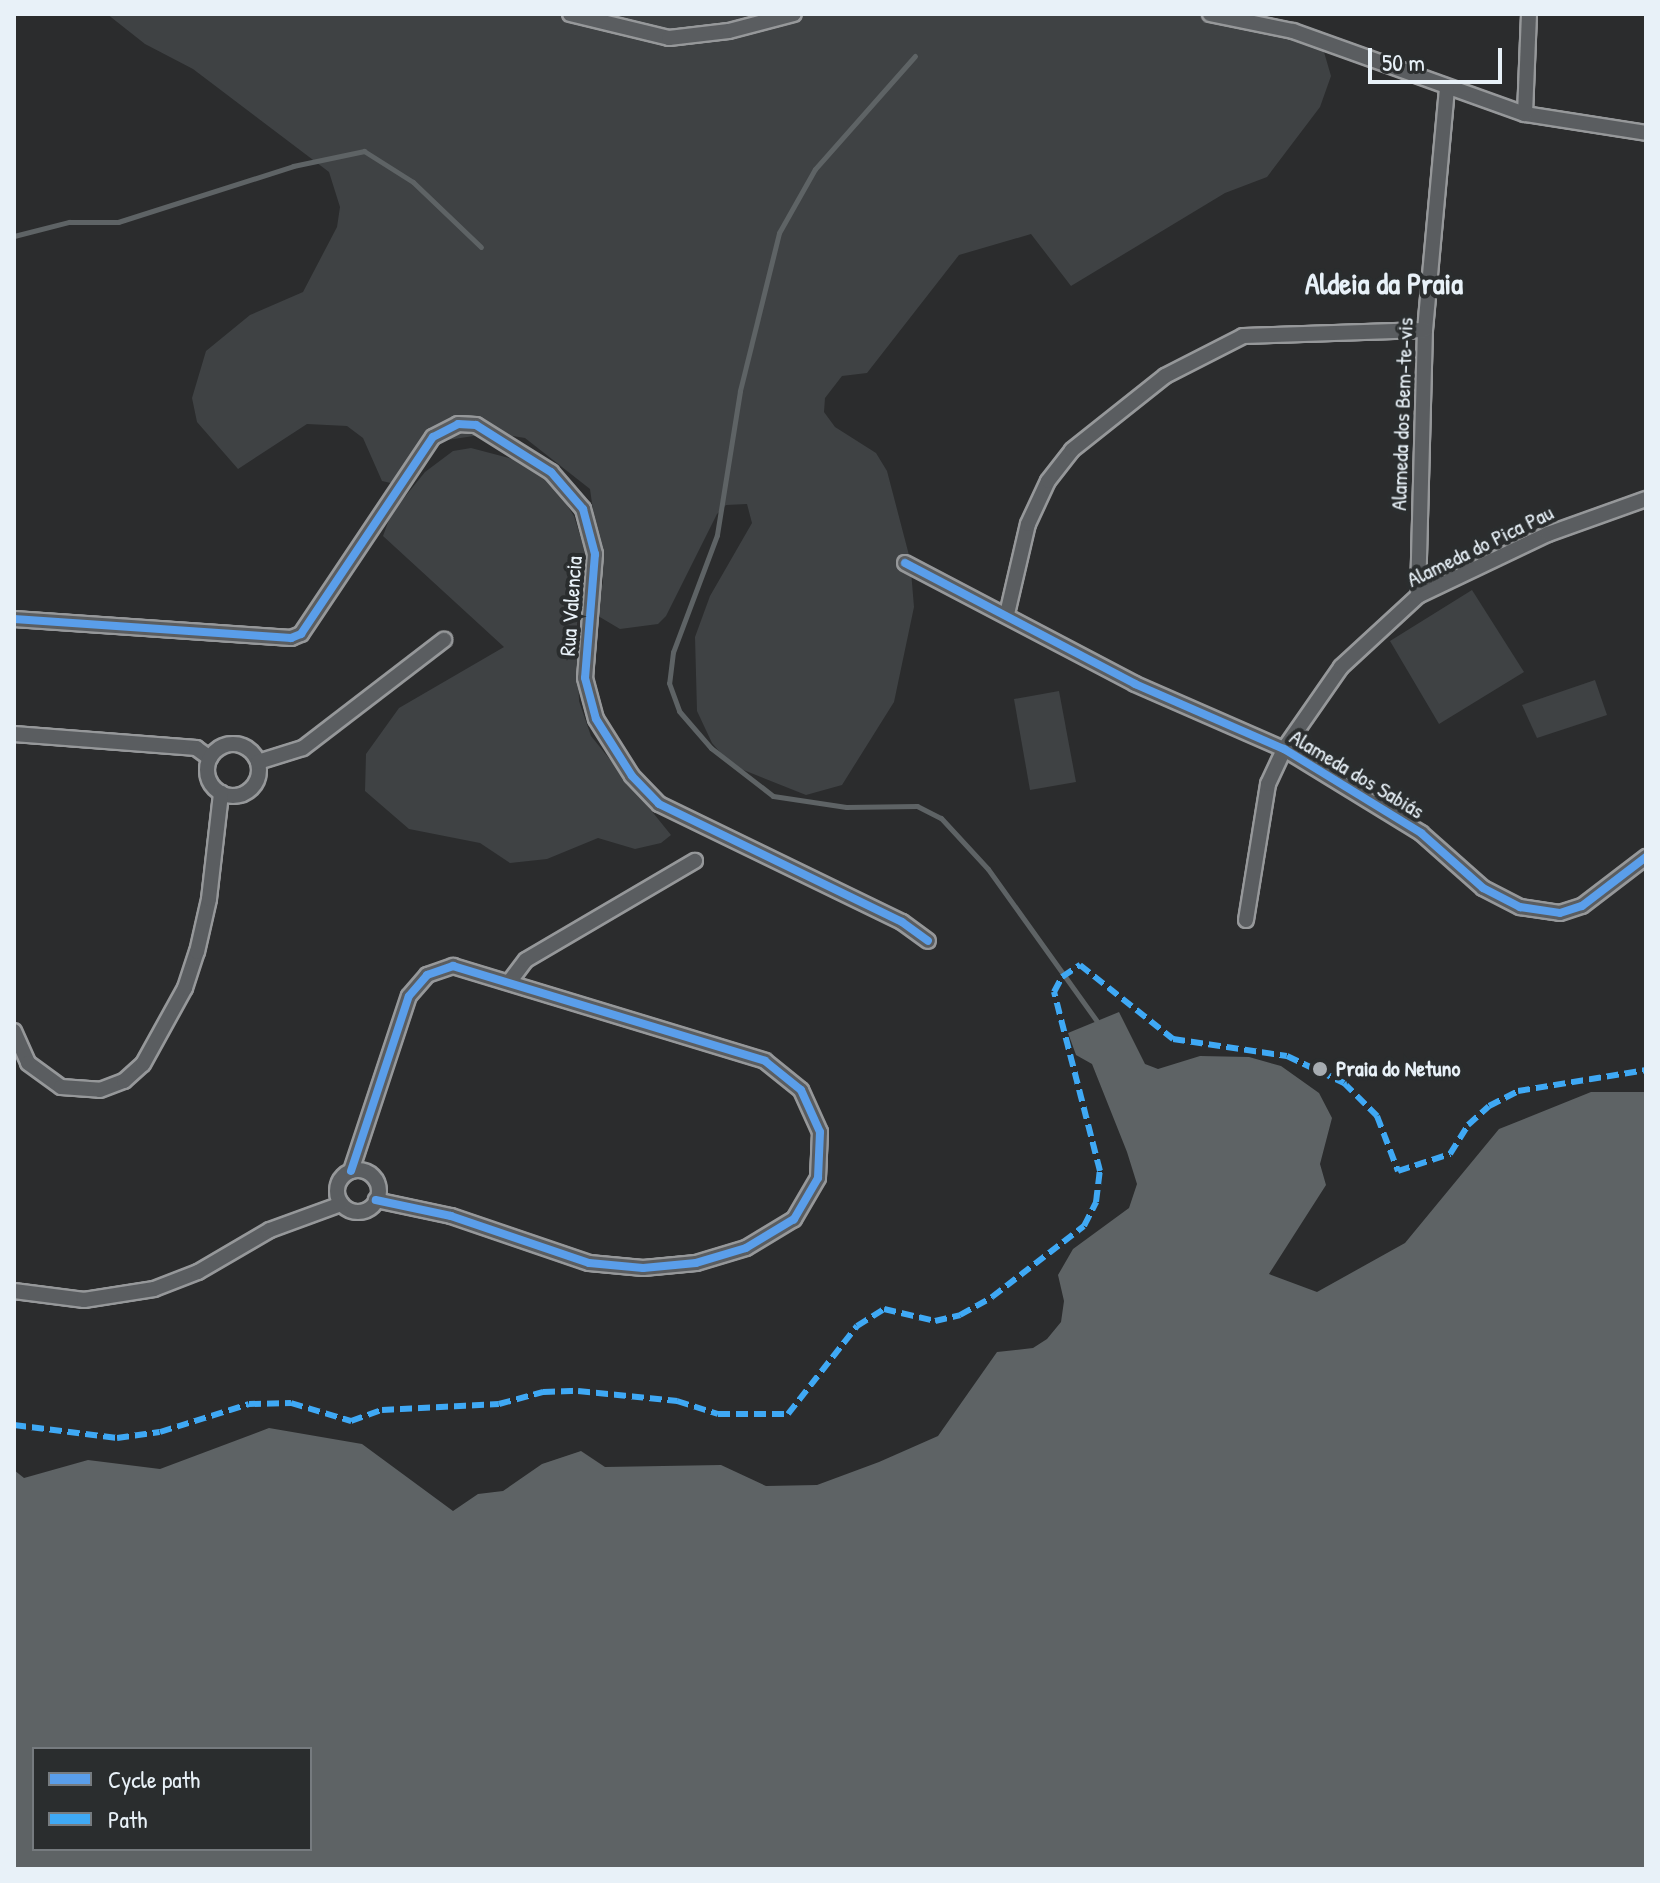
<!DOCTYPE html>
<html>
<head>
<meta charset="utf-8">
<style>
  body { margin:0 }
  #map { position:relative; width:1660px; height:1883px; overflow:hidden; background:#2b2c2d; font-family:"Patrick Hand",sans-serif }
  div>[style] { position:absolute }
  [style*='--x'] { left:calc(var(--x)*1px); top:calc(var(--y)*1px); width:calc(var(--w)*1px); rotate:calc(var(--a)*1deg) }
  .green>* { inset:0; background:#3f4244 }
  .water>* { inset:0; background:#5e6365 }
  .stream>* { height:5px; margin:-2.5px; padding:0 2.5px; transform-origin:2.5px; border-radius:2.5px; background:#5e6365 }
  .roads { filter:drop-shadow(2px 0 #96989a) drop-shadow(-2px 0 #96989a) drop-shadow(0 2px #96989a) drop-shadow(0 -2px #96989a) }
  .minor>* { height:14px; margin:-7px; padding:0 7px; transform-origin:7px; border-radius:7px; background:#5a5d60 }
  .minor>.ring { margin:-7px; padding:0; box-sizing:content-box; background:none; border:14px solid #5a5d60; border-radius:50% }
  .quiet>* { height:6px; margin-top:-3px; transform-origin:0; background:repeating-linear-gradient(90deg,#3fa9f5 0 12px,transparent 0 18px) }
  .cycleway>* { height:8px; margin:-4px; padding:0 4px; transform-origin:4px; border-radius:4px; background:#5a9eea }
  .dots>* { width:22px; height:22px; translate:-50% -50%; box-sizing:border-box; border:4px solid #2a2d2e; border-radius:50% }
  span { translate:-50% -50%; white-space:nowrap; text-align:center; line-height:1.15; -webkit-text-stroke:8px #2a2d2e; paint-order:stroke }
  .street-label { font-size:22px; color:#e8f1f8 }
  .poi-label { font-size:22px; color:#e8f1f8; font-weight:700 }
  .left { translate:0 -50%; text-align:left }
  .district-label { font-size:30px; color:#e8f1f8; font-weight:700 }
  .frame { position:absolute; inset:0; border:16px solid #e8f1f8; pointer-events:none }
  .legend { position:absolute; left:32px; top:1747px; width:280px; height:104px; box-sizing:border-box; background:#2a2d2e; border:2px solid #767b7f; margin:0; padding:10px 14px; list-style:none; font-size:24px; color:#e8f1f8 }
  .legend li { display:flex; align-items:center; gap:16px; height:40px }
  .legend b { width:40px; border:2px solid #767b7f }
  .scale { position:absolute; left:1368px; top:48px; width:134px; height:36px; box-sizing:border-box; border:4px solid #e8f1f8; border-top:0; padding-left:10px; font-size:24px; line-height:28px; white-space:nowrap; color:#e8f1f8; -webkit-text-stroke:6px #2a2d2e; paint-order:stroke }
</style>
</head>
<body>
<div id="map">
  <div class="green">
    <i style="clip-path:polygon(107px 14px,1248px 14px,1313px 41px,1324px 52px,1331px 76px,1320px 107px,1267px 177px,1225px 193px,1071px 286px,1031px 234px,959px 255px,867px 373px,842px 376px,825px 398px,824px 412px,835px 427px,876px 453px,887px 471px,910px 559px,914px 607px,894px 702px,842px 785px,806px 795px,731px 765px,712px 743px,697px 711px,695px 637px,710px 596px,752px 523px,747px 504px,726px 505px,717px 514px,666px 616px,658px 624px,620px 629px,593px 613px,603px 583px,590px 489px,525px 438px,493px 433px,441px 441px,420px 470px,395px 484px,382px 481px,363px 438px,347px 426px,307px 424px,238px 469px,197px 422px,192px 398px,206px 351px,250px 315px,303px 292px,337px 227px,340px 207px,329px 172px,193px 69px,145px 44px)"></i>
    <i style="clip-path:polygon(471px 448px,524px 462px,554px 485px,574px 516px,585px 551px,577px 624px,579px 701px,591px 736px,671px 835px,661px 843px,635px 849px,598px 838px,547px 859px,510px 863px,480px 843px,409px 829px,365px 791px,366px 754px,399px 708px,504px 647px,383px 536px,391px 514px,425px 472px,453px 451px)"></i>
    <i style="clip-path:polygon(1472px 590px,1524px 672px,1439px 724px,1390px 641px)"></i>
    <i style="clip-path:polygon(1595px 680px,1607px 715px,1537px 738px,1522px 705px)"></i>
    <i style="clip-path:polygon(1059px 691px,1076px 782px,1030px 790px,1014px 699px)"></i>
  </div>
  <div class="water">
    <i style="clip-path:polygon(evenodd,1119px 1012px,1145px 1064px,1158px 1069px,1200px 1056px,1249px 1057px,1281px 1066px,1319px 1093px,1332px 1118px,1320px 1164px,1326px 1185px,1269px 1274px,1317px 1292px,1405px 1243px,1499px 1129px,1591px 1092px,1646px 1092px,1646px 1869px,14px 1869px,14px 1470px,24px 1478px,88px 1460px,160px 1469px,269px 1428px,362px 1444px,453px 1511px,478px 1494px,503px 1491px,542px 1464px,581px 1451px,605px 1467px,721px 1465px,766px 1486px,817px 1485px,879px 1462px,938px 1436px,997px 1352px,1033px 1348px,1047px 1339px,1061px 1322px,1064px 1301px,1058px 1275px,1073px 1249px,1129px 1208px,1137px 1184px,1127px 1152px,1092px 1064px,1076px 1055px,1068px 1033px,1119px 1012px,34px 1749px,310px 1749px,310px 1849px,34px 1849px,34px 1749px)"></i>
  </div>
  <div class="stream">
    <i style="--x:915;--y:56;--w:151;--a:131.5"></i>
    <i style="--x:815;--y:169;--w:73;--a:119.4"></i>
    <i style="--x:779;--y:233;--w:163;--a:103.9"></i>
    <i style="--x:740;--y:391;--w:146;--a:99.1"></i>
    <i style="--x:717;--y:535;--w:125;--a:110.6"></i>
    <i style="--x:673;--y:652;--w:31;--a:97"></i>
    <i style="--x:669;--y:683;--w:30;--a:70"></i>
    <i style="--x:679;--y:711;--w:49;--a:49.1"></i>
    <i style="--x:711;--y:748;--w:78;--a:37.7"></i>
    <i style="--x:773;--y:796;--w:74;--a:8.6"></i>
    <i style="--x:846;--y:807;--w:71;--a:-0.8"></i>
    <i style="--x:917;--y:806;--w:27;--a:27"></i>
    <i style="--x:941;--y:818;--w:69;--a:47.3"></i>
    <i style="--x:988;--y:869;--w:186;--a:54.4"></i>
    <i style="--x:14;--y:236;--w:57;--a:-14.3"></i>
    <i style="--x:69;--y:222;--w:49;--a:0"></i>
    <i style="--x:118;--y:222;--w:184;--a:-17.7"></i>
    <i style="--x:293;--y:166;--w:73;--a:-11.9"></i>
    <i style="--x:364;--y:151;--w:58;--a:32.3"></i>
    <i style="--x:413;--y:182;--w:94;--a:43.7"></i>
  </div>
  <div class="roads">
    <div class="minor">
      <i style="--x:570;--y:14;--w:102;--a:13.6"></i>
      <i style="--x:669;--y:38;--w:60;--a:-6.7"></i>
      <i style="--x:729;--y:31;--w:67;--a:-14.7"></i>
      <i style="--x:1210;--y:14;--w:85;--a:11.6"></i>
      <i style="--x:1293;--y:31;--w:246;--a:19.7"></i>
      <i style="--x:1525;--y:114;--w:122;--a:8.9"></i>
      <i style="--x:1525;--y:114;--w:100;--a:-87.7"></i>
      <i style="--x:905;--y:563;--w:260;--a:27.7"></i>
      <i style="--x:1135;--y:684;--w:163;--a:23.6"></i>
      <i style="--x:1284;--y:749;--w:161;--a:31.5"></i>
      <i style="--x:1421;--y:833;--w:83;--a:41.6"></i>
      <i style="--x:1483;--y:888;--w:42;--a:27.2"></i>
      <i style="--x:1520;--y:907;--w:40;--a:8.5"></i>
      <i style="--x:1560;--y:913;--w:23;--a:-18"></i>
      <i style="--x:1582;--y:906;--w:81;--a:-37.4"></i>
      <i style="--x:1418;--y:596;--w:266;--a:-88.5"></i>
      <i style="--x:1425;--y:330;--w:241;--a:-84.8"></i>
      <i style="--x:1007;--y:614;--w:92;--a:-76.9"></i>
      <i style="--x:1028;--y:524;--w:47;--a:-65.1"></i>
      <i style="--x:1048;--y:481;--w:39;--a:-52"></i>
      <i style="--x:1072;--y:450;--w:119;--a:-38.5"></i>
      <i style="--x:1165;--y:376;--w:88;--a:-27.1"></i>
      <i style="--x:1243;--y:336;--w:182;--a:-1.9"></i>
      <i style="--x:14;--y:619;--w:278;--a:3.9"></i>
      <i style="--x:291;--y:638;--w:11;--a:-22"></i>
      <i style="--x:301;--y:634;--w:237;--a:-56.2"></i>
      <i style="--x:433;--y:437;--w:28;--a:-27"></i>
      <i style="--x:458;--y:424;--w:18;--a:3"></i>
      <i style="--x:476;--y:425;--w:89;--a:32.1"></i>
      <i style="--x:551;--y:472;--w:49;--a:49.1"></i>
      <i style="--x:583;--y:509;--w:47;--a:75.1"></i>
      <i style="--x:595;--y:554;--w:124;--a:94.6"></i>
      <i style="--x:585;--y:678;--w:42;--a:75"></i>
      <i style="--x:596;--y:719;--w:67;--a:57.7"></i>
      <i style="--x:632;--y:776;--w:39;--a:46"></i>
      <i style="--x:659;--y:804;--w:270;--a:25.9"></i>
      <i style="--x:902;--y:922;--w:32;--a:36"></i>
      <i style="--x:14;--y:734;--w:183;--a:4.4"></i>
      <i style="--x:196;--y:748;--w:17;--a:36"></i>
      <i class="ring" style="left:207px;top:744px;width:38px;height:38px"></i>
      <i style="--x:258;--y:762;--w:47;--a:-17.3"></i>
      <i style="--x:303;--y:748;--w:178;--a:-37.5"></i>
      <i style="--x:1246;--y:920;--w:138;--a:-80.8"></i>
      <i style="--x:1268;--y:784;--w:38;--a:-65"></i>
      <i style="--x:1284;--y:749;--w:100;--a:-55.2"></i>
      <i style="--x:1341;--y:667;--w:105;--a:-42.7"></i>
      <i style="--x:1418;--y:596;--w:144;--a:-25.5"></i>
      <i style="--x:1548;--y:534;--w:104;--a:-19.7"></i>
      <i style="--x:510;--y:981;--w:26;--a:-53"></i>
      <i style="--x:526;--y:960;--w:196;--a:-30.4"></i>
      <i style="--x:14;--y:1031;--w:35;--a:66"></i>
      <i style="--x:28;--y:1063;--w:41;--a:36"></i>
      <i style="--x:61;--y:1087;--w:39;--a:4"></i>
      <i style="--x:100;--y:1090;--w:26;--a:-21"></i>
      <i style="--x:124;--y:1081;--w:25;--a:-42"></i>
      <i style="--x:143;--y:1064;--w:87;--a:-61.1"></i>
      <i style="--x:185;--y:988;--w:38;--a:-72"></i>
      <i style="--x:197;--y:952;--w:54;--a:-77.2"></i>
      <i style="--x:209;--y:899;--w:107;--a:-83.5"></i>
      <i class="ring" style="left:337px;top:1170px;width:28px;height:28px"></i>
      <i style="--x:351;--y:1171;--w:184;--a:-71.7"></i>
      <i style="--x:409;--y:996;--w:28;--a:-49"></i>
      <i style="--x:427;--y:975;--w:28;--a:-19"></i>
      <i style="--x:453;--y:966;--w:326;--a:16.9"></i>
      <i style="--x:765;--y:1061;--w:46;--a:38.9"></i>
      <i style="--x:801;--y:1090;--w:46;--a:65.7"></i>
      <i style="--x:820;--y:1132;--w:46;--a:92.5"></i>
      <i style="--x:818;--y:1178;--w:48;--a:120.3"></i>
      <i style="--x:794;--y:1219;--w:56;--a:148.9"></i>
      <i style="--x:746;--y:1248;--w:52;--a:163.3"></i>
      <i style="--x:696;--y:1263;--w:53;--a:174.6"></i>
      <i style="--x:643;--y:1268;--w:54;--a:-174.7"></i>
      <i style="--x:589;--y:1263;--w:146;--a:-161.2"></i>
      <i style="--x:451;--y:1216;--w:77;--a:-168"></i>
      <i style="--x:14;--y:1291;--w:71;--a:7.3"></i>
      <i style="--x:84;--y:1300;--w:71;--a:-8.9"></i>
      <i style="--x:154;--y:1289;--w:47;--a:-21.1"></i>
      <i style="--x:198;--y:1272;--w:83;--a:-30.3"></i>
      <i style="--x:270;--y:1230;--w:76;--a:-20.1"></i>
    </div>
  </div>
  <div class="quiet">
    <i style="--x:14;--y:1425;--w:104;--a:7.2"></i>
    <i style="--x:117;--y:1438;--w:43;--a:-7.9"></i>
    <i style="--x:160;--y:1432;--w:93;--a:-17.5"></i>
    <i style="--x:249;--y:1404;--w:42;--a:-1.4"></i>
    <i style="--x:291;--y:1403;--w:63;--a:16.7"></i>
    <i style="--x:351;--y:1421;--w:33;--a:-20"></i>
    <i style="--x:382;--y:1410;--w:117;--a:-2.9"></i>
    <i style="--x:499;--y:1404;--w:46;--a:-15.3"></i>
    <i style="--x:543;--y:1392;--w:35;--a:-2"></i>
    <i style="--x:578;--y:1391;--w:100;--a:5.8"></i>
    <i style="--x:677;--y:1401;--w:43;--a:17.6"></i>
    <i style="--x:718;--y:1414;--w:70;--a:0"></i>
    <i style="--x:788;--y:1414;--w:112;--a:-51.9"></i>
    <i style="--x:857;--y:1326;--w:32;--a:-32"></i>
    <i style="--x:884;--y:1309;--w:52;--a:13.2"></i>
    <i style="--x:935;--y:1321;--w:26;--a:-13"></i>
    <i style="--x:960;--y:1315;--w:37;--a:-29"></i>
    <i style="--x:992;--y:1297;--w:116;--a:-37.7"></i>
    <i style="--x:1084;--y:1226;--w:27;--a:-63"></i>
    <i style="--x:1096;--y:1202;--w:31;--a:-83"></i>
    <i style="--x:1100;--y:1171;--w:185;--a:-104.4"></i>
    <i style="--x:1054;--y:992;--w:17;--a:-62"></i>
    <i style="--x:1062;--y:977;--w:22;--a:-34"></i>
    <i style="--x:1080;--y:965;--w:119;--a:38.5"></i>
    <i style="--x:1173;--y:1039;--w:115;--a:8.5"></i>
    <i style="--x:1287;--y:1056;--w:63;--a:25.3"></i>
    <i style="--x:1344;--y:1083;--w:47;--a:45"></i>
    <i style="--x:1377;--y:1116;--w:59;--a:69.1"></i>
    <i style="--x:1398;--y:1171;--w:55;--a:-18.1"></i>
    <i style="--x:1450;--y:1154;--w:34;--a:-58"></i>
    <i style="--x:1468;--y:1125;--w:28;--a:-42"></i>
    <i style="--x:1489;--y:1106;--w:33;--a:-27"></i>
    <i style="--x:1518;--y:1091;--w:130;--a:-9.3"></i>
  </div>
  <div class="cycleway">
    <i style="--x:905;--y:563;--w:260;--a:27.7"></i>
    <i style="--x:1135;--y:684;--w:163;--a:23.6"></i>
    <i style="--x:1284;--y:749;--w:161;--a:31.5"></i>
    <i style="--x:1421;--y:833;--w:83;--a:41.6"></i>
    <i style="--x:1483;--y:888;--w:42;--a:27.2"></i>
    <i style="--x:1520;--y:907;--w:40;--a:8.5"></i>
    <i style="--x:1560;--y:913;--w:23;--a:-18"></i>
    <i style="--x:1582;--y:906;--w:81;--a:-37.4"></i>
    <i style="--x:14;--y:619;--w:278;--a:3.9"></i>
    <i style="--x:291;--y:638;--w:11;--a:-22"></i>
    <i style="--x:301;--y:634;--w:237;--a:-56.2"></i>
    <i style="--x:433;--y:437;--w:28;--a:-27"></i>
    <i style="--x:458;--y:424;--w:18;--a:3"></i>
    <i style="--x:476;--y:425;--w:89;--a:32.1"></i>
    <i style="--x:551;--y:472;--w:49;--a:49.1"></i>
    <i style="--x:583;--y:509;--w:47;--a:75.1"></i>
    <i style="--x:595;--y:554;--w:124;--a:94.6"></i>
    <i style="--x:585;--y:678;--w:42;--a:75"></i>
    <i style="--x:596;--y:719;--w:67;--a:57.7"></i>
    <i style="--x:632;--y:776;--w:39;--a:46"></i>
    <i style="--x:659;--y:804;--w:270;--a:25.9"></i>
    <i style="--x:902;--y:922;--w:32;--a:36"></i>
    <i style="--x:351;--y:1171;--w:184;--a:-71.7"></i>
    <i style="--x:409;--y:996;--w:28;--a:-49"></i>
    <i style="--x:427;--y:975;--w:28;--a:-19"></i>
    <i style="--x:453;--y:966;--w:326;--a:16.9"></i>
    <i style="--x:765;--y:1061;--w:46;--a:38.9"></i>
    <i style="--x:801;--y:1090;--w:46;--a:65.7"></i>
    <i style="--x:820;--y:1132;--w:46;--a:92.5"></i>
    <i style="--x:818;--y:1178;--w:48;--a:120.3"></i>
    <i style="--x:794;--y:1219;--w:56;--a:148.9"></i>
    <i style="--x:746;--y:1248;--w:52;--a:163.3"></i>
    <i style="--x:696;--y:1263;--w:53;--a:174.6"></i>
    <i style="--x:643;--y:1268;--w:54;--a:-174.7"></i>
    <i style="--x:589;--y:1263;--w:146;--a:-161.2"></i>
    <i style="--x:451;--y:1216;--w:77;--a:-168"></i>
  </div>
  <div class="dots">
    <i style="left:1320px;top:1069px;background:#a6acb1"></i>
  </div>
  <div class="street-label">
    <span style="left:1402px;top:414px;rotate:-88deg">Alameda dos Bem-te-vis</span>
    <span style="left:1480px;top:546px;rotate:-26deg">Alameda do Pica Pau</span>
    <span style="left:571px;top:606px;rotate:-86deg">Rua Valencia</span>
    <span style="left:1357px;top:774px;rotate:31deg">Alameda dos Sabiás</span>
  </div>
  <div class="poi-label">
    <span class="left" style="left:1336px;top:1069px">Praia do Netuno</span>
  </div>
  <div class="district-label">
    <span style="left:1384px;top:283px">Aldeia da Praia</span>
  </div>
  <div class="frame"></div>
  <ul class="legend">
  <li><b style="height:10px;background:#5a9eea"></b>Cycle path</li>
  <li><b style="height:10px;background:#3fa9f5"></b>Path</li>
  </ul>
  <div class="scale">50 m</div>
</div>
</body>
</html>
